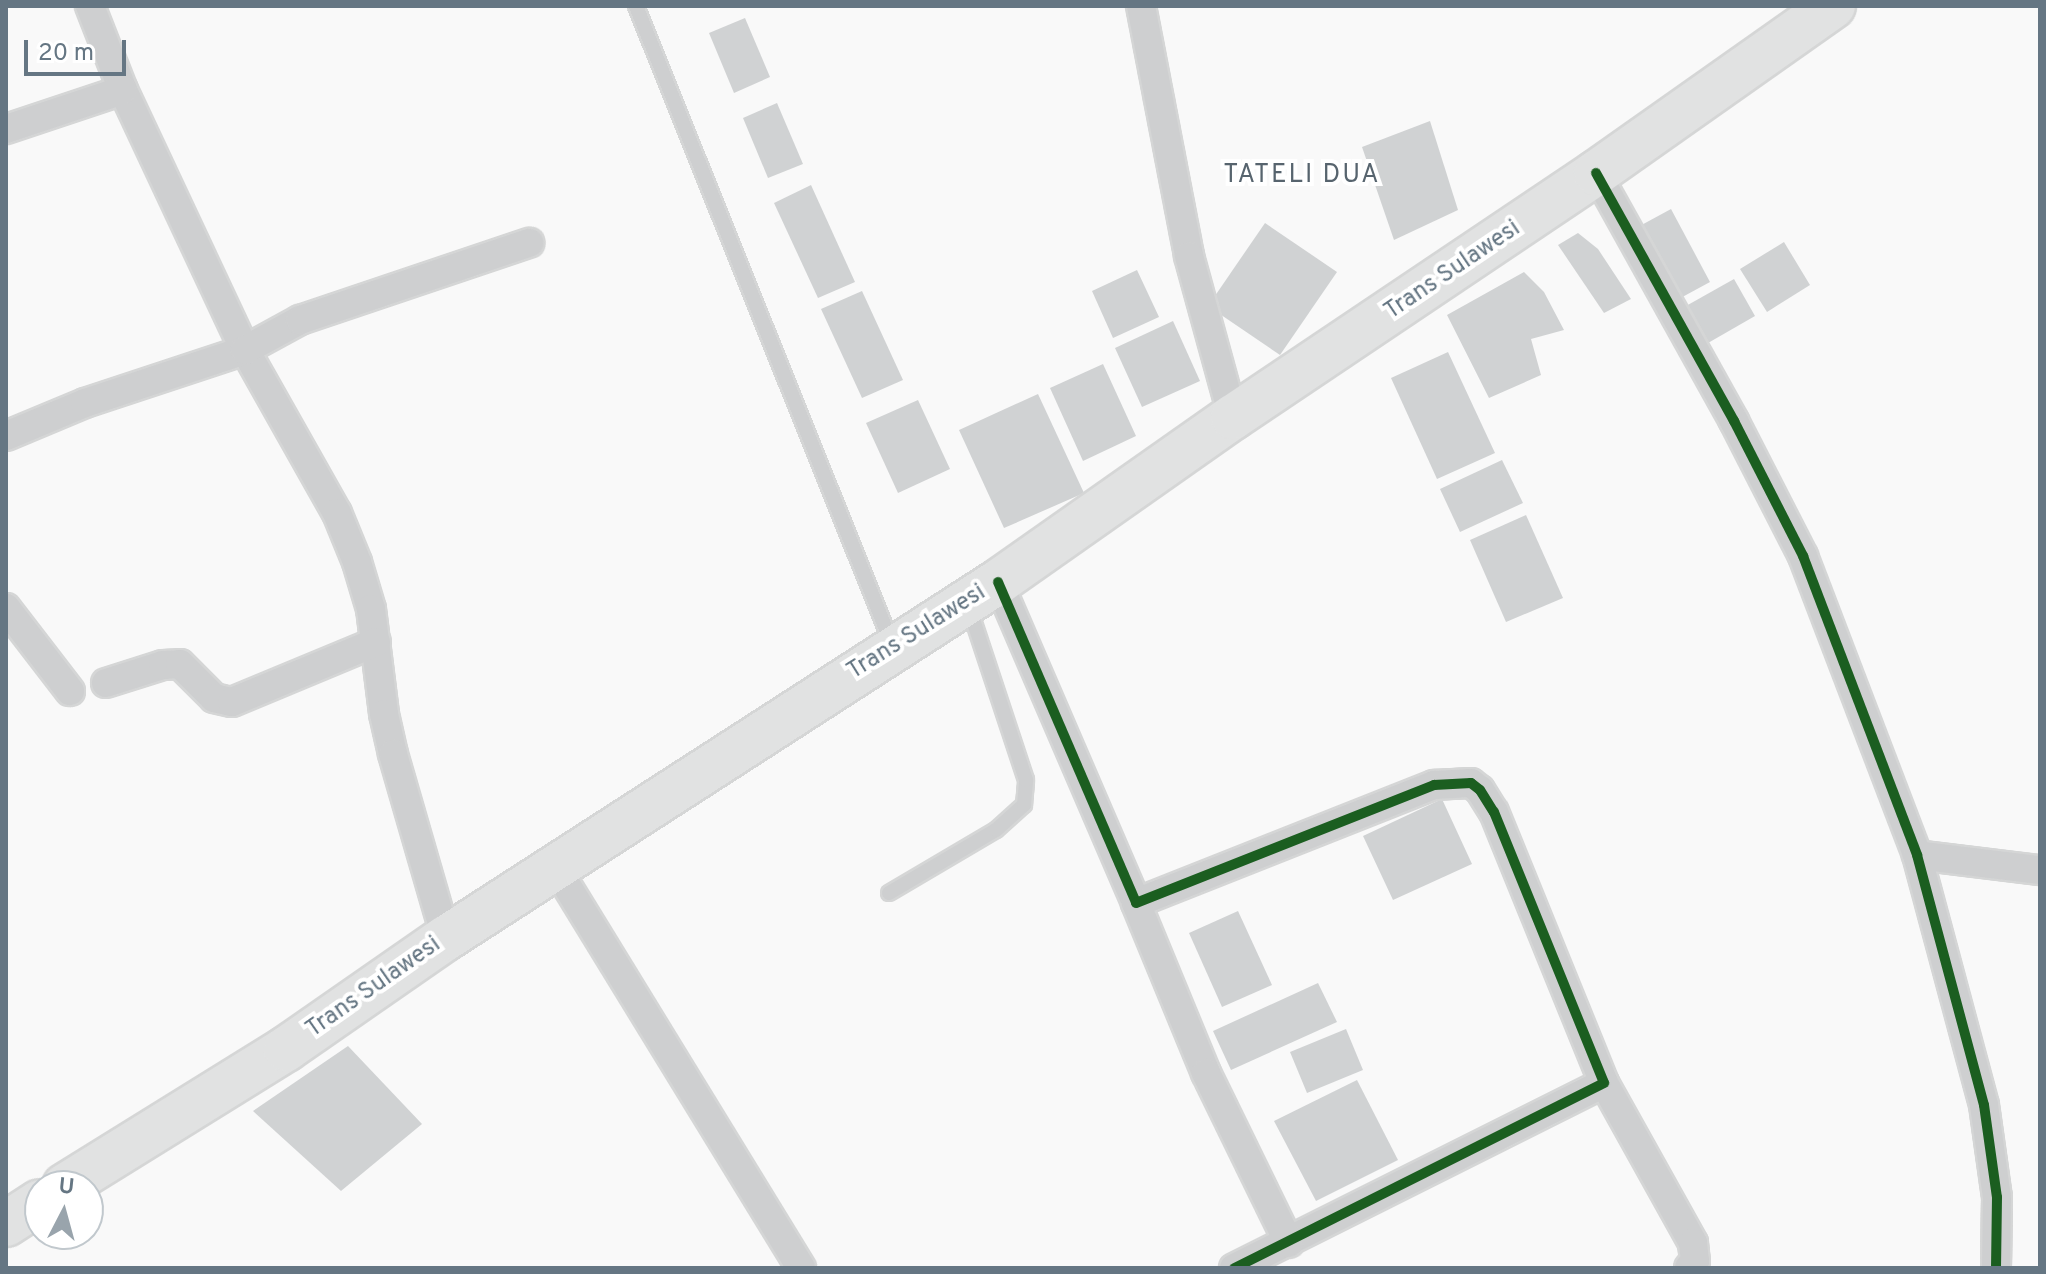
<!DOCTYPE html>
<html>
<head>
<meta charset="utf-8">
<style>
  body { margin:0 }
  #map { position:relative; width:2046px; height:1274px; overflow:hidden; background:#f9f9f9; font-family:Overpass,sans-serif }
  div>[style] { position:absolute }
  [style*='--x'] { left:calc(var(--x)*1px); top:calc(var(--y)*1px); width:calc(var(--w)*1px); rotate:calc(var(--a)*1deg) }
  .building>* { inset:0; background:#d0d2d3 }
  .roads { filter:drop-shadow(2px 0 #d5d6d6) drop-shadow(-2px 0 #d5d6d6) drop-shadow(0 2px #d5d6d6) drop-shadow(0 -2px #d5d6d6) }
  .lane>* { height:14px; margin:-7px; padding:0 7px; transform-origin:7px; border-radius:7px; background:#cecfd0 }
  .street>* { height:28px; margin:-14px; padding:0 14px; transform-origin:14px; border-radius:14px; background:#cecfd0 }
  .highway>* { height:44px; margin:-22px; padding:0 22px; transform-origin:22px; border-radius:22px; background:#e1e2e2 }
  .cycleway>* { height:10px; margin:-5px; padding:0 5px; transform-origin:5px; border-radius:5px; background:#1b5e20 }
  span { translate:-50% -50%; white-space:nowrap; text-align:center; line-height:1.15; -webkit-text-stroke:8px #fff; paint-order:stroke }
  .street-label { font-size:24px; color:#657683 }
  .neighbourhood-label { font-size:26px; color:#57646e; letter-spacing:2px }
  .frame { position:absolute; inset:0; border:8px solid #657683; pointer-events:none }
  .north { position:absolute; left:24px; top:1170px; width:80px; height:80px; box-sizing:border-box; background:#fff; border:2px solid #c1c8cd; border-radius:50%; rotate:6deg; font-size:22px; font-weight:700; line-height:32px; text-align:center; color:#657683 }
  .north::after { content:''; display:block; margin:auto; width:28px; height:36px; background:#99a4ac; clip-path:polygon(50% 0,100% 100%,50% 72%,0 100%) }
  .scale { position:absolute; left:24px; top:40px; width:102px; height:36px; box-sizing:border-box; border:4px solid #657683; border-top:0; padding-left:10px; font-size:24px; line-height:28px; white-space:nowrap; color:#657683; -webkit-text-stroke:6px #fff; paint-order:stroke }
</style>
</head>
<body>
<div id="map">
  <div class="building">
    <i style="clip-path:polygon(745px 18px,770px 77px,734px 93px,709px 33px)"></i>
    <i style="clip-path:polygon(777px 103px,803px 164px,768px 178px,743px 118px)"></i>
    <i style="clip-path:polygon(1430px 121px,1458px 210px,1394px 240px,1362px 147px)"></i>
    <i style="clip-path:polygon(811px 185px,855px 282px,818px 298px,774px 203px)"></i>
    <i style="clip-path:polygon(1671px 209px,1710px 282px,1675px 301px,1636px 228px)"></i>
    <i style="clip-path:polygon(1265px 223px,1337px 272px,1280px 355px,1208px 306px)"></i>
    <i style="clip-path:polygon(1578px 233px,1598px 249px,1631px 299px,1604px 313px,1558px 245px)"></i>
    <i style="clip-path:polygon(1784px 242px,1810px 285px,1767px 312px,1740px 269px)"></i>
    <i style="clip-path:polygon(1137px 270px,1159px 317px,1113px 338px,1092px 291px)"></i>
    <i style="clip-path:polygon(1524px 272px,1544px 292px,1564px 330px,1531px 339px,1541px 375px,1489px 398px,1447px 315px)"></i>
    <i style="clip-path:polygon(1734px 279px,1755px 316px,1708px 343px,1686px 306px)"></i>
    <i style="clip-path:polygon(862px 291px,903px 380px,862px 398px,821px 309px)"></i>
    <i style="clip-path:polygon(1173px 321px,1200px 381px,1142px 407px,1115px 348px)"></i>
    <i style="clip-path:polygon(1448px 352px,1495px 453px,1437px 479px,1391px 378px)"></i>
    <i style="clip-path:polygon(1103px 364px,1136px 436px,1083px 461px,1050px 388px)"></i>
    <i style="clip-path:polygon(1038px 394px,1084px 493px,1004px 528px,959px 430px)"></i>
    <i style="clip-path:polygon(918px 400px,950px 469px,898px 493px,866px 423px)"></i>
    <i style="clip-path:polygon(1502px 460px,1523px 503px,1460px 532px,1440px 489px)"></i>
    <i style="clip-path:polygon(1526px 515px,1563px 598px,1506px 622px,1470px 540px)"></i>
    <i style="clip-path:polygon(1442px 799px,1472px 864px,1393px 900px,1363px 836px)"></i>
    <i style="clip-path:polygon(1238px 911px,1272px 985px,1222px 1007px,1189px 933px)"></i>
    <i style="clip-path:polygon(1318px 983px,1337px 1022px,1231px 1070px,1213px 1031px)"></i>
    <i style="clip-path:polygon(1346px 1029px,1363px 1070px,1307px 1093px,1290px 1052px)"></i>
    <i style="clip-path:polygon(348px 1046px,422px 1124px,341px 1191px,253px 1111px)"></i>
    <i style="clip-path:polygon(1357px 1080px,1398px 1160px,1316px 1201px,1274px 1121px)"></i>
  </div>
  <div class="roads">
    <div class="lane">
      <i style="--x:636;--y:6;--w:687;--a:68.14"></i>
      <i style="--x:889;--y:893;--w:124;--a:-30.5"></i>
      <i style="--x:996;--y:830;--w:38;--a:-42"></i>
      <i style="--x:1024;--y:805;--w:25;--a:-85"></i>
      <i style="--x:1026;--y:780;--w:184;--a:-108.3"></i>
    </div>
    <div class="street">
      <i style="--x:90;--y:6;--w:90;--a:68.6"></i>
      <i style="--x:123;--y:90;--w:287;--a:64.9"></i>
      <i style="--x:245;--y:350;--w:187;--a:60.6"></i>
      <i style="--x:337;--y:513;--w:53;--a:67.8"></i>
      <i style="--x:357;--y:562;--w:49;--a:73.4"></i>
      <i style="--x:371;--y:609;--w:106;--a:82.9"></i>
      <i style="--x:384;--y:714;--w:41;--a:77.3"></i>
      <i style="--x:393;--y:754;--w:191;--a:73.9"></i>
      <i style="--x:1141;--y:6;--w:255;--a:79.1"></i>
      <i style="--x:1189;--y:256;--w:167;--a:74.7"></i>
      <i style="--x:6;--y:129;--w:123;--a:-18.4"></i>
      <i style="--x:1596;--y:173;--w:284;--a:60.9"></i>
      <i style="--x:1734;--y:421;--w:152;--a:62.9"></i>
      <i style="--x:1803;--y:556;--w:320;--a:69.1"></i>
      <i style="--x:1917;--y:855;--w:259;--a:75"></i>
      <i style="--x:1984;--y:1105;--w:93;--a:82"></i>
      <i style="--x:1997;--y:1197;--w:71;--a:90.8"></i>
      <i style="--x:6;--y:436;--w:86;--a:-22.7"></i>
      <i style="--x:85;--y:403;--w:169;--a:-18.3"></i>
      <i style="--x:245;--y:350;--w:63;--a:-28.6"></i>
      <i style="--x:300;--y:320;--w:242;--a:-18.6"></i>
      <i style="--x:998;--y:582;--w:349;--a:66.7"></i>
      <i style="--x:1136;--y:903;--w:321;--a:-21.6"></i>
      <i style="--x:1434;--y:785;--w:37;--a:-3"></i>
      <i style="--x:1471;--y:783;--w:11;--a:38"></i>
      <i style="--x:1480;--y:790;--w:26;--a:58"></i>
      <i style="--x:1494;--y:812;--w:292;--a:67.9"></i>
      <i style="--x:1604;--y:1083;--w:414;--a:153.4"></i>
      <i style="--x:6;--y:608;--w:105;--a:52.4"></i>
      <i style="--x:106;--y:683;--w:60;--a:-17.5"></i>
      <i style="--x:163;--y:665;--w:17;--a:-3"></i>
      <i style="--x:180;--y:664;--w:48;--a:45"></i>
      <i style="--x:214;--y:698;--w:18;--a:13"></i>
      <i style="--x:232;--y:702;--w:156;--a:-22.6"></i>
      <i style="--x:1917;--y:855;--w:124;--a:7"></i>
      <i style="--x:556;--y:868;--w:469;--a:58.5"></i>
      <i style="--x:1136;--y:903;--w:184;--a:67.6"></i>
      <i style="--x:1206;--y:1073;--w:189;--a:64"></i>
      <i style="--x:1604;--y:1083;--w:183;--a:60.9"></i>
      <i style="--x:1693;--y:1243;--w:18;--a:84"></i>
      <i style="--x:1695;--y:1261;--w:9;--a:131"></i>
    </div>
    <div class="highway">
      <i style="--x:65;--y:1186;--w:260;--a:-31.8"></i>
      <i style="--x:286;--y:1049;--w:195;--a:-34.8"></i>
      <i style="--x:446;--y:938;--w:657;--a:-32.82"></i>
      <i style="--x:998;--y:582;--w:287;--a:-35.1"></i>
      <i style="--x:1233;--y:417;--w:437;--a:-33.9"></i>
      <i style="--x:1596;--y:173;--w:290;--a:-35.2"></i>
      <i style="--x:6;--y:1224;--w:40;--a:-32.9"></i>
    </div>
  </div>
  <div class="cycleway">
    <i style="--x:1596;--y:173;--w:284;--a:60.9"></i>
    <i style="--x:1734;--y:421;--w:152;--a:62.9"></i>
    <i style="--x:1803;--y:556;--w:320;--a:69.1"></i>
    <i style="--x:1917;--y:855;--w:259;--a:75"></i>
    <i style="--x:1984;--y:1105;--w:93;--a:82"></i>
    <i style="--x:1997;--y:1197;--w:71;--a:90.8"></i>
    <i style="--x:998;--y:582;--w:349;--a:66.7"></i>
    <i style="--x:1136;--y:903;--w:321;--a:-21.6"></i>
    <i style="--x:1434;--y:785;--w:37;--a:-3"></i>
    <i style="--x:1471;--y:783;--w:11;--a:38"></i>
    <i style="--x:1480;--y:790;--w:26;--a:58"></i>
    <i style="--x:1494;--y:812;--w:292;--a:67.9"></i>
    <i style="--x:1604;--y:1083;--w:414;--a:153.4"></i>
  </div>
  <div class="street-label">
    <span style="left:1453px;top:271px;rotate:-34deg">Trans Sulawesi</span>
    <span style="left:917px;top:633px;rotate:-32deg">Trans Sulawesi</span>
    <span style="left:374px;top:988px;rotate:-35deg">Trans Sulawesi</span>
  </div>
  <div class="neighbourhood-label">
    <span style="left:1302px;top:176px">TATELI DUA</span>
  </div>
  <div class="frame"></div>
  <div class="north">U</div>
  <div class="scale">20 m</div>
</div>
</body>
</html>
